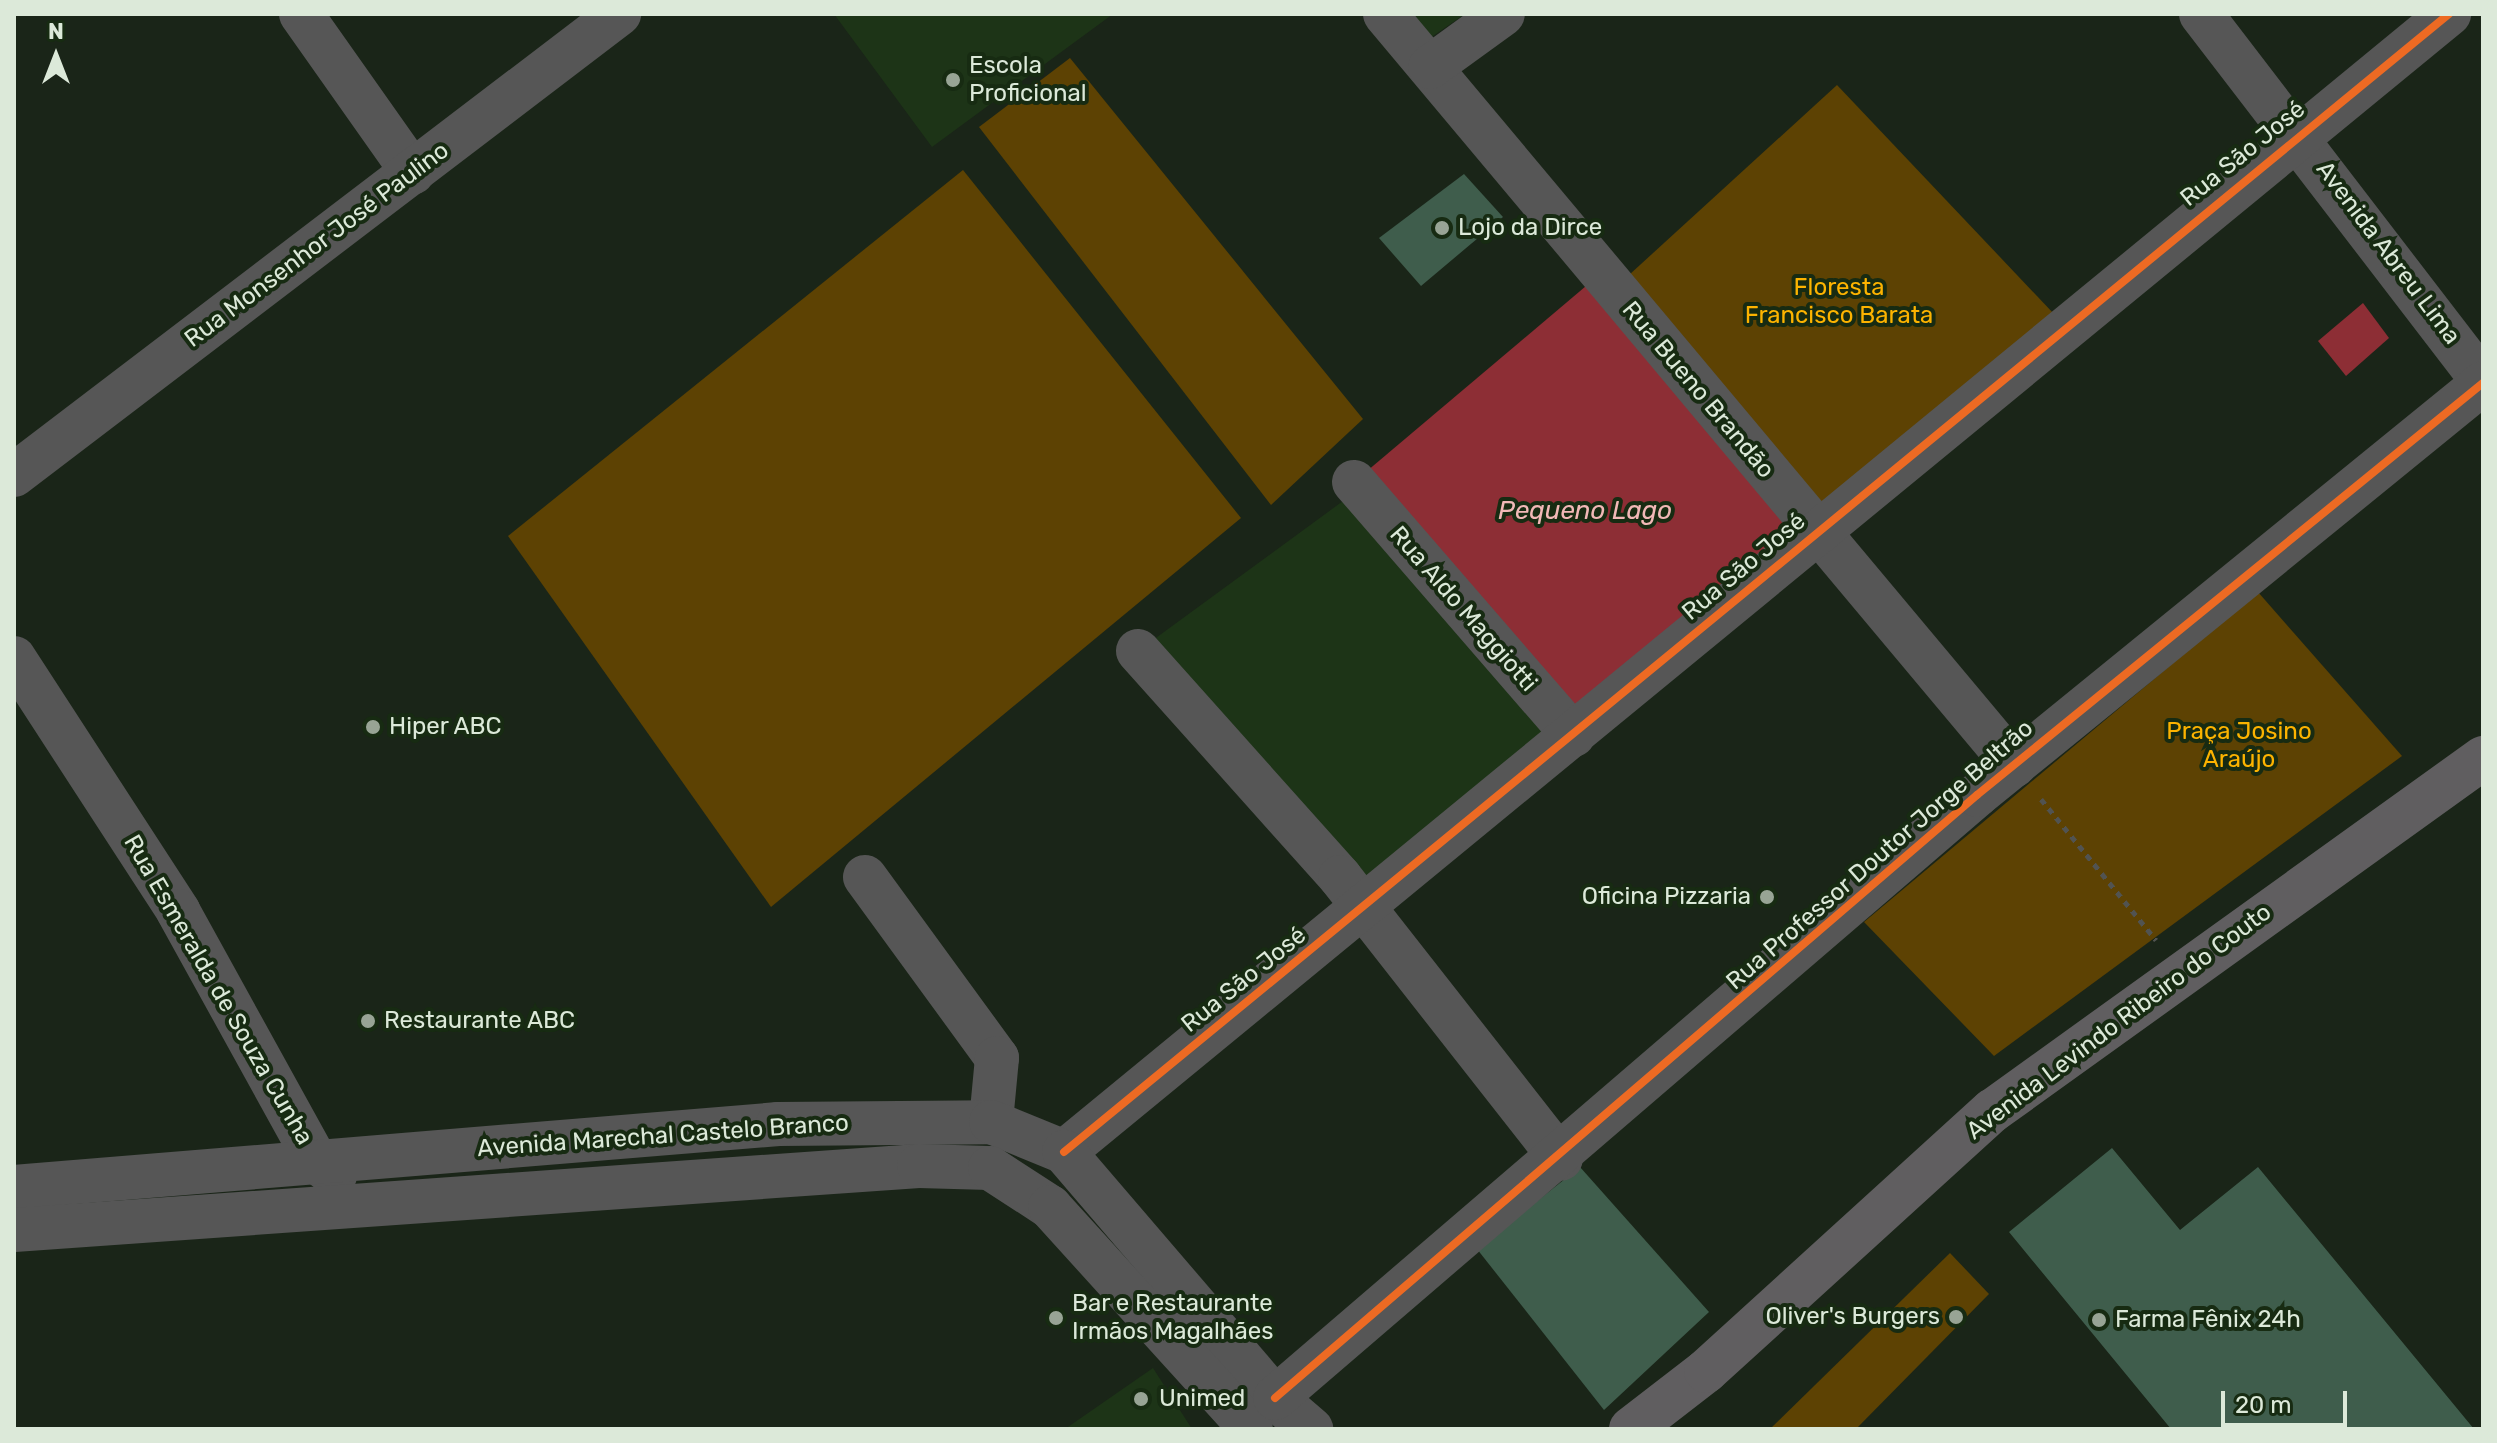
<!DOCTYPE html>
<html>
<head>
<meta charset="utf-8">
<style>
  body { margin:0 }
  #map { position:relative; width:2497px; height:1443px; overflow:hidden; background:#1a2518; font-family:Rubik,sans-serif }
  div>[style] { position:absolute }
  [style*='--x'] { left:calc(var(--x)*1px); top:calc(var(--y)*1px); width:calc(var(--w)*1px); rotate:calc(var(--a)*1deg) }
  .built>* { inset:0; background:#1d3417 }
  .green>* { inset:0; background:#5d4203 }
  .water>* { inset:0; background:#8d2e35 }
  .building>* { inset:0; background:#3f5d4c }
  .path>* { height:5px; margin-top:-2.5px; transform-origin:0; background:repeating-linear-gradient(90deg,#515351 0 6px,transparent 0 12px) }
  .minor>* { height:44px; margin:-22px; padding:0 22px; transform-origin:22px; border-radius:22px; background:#565656 }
  .major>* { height:44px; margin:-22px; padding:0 22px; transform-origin:22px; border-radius:22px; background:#605e60 }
  .cycleway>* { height:8px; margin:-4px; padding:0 4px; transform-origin:4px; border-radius:4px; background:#ed6a23 }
  .dots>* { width:22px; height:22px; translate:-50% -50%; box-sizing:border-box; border:4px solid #172b12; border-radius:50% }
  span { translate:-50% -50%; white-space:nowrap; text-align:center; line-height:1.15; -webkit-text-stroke:8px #172b12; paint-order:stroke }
  .poi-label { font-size:24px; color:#dce9d9 }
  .left { translate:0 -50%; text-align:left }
  .right { translate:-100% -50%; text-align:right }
  .street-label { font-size:24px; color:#dce9d9 }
  .park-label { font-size:24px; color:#fcb300 }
  .water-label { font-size:26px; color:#f2b8b7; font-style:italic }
  .frame { position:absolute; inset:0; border:16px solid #dce9d9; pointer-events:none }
  .north { position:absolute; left:16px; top:16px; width:80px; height:80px; -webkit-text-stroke:6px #172b12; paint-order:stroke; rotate:0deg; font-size:22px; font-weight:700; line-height:32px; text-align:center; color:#dce9d9 }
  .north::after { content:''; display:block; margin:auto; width:28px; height:36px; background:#dce9d9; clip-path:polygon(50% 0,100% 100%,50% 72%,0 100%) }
  .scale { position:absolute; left:2221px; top:1391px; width:126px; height:36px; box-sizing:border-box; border:4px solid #dce9d9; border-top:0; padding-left:10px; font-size:24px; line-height:28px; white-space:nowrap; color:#dce9d9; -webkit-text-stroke:6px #172b12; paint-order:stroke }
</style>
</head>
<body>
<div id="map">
  <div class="built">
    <i style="clip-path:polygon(834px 14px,1113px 14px,932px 147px)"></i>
    <i style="clip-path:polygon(1411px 14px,1465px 14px,1430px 38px)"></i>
    <i style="clip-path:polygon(1343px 501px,1548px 734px,1365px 908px,1138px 651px)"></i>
    <i style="clip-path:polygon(1153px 1368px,1192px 1429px,1065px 1429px)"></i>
  </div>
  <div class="green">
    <i style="clip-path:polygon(1070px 58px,1363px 419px,1271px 505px,979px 127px)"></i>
    <i style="clip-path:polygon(1837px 85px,2054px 314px,1820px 513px,1629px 275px)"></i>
    <i style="clip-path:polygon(963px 170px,1241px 518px,771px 907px,508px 536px)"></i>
    <i style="clip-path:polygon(2258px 592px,2402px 756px,1994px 1056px,1864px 922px)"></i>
    <i style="clip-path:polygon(1950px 1253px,1989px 1294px,1856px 1429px,1770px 1429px)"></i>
  </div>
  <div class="water">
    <i style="clip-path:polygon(1586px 286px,1817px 533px,1573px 735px,1354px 482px)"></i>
    <i style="clip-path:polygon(2363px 303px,2389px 338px,2346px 376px,2318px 341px)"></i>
  </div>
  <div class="building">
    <i style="clip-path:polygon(1464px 174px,1503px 217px,1421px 286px,1379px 238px)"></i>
    <i style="clip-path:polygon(2112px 1148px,2180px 1230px,2258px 1167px,2474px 1429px,2171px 1429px,2009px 1232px)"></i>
    <i style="clip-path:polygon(1580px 1167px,1709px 1312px,1604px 1410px,1477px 1249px)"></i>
  </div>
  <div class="path">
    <i style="--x:2041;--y:799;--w:182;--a:50.8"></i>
  </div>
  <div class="minor">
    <i style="--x:301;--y:14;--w:194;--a:54.8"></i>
    <i style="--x:1385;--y:14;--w:980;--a:50.05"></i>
    <i style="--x:2201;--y:14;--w:464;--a:52.5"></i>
    <i style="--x:1430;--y:67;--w:90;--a:-36"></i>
    <i style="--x:14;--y:475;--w:761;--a:-37.31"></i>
    <i style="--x:1354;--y:482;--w:335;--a:49.1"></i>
    <i style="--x:1138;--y:651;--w:303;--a:48.2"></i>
    <i style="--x:1340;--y:877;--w:358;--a:51.9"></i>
    <i style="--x:14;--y:658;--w:302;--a:57"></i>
    <i style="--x:178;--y:911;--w:286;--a:61.1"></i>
    <i style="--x:316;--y:1161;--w:24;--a:38"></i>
    <i style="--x:865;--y:877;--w:224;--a:53.9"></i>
    <i style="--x:997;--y:1058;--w:64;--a:95.4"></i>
    <i style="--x:1064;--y:1152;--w:1793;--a:-39.41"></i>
    <i style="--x:14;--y:1187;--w:767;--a:-4.71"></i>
    <i style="--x:778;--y:1124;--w:213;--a:-0.5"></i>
    <i style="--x:991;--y:1122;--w:79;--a:22.3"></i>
    <i style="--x:1064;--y:1152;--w:324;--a:49.4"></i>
    <i style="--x:1275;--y:1398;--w:48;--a:40.7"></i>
    <i style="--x:14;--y:1230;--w:907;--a:-4.05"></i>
    <i style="--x:919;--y:1166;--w:71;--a:1.6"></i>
    <i style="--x:990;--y:1168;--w:72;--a:33"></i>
    <i style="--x:1050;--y:1207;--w:299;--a:47.8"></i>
    <i style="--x:1275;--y:1398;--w:925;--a:-40.66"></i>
    <i style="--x:1977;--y:795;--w:653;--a:-39.15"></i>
  </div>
  <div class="major">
    <i style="--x:1631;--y:1429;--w:95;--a:-37.7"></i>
    <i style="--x:1706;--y:1371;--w:387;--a:-42.3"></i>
    <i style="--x:1992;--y:1111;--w:605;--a:-35.71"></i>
  </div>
  <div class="cycleway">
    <i style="--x:1064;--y:1152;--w:1793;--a:-39.41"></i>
    <i style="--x:1275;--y:1398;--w:925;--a:-40.66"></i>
    <i style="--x:1977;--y:795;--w:653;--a:-39.15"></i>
  </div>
  <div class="dots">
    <i style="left:953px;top:80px;background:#98a495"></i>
    <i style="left:1442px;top:228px;background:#98a495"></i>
    <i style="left:373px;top:727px;background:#98a495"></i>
    <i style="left:1767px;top:897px;background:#98a495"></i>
    <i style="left:368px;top:1021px;background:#98a495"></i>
    <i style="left:1956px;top:1317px;background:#98a495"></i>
    <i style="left:1056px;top:1318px;background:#98a495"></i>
    <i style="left:2099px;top:1320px;background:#98a495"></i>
    <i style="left:1141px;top:1399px;background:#98a495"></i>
  </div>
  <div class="poi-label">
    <span class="left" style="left:969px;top:80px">Escola<br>Proficional</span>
    <span class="left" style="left:1458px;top:228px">Lojo da Dirce</span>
    <span class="left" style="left:389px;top:727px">Hiper ABC</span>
    <span class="right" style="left:1751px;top:897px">Oficina Pizzaria</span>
    <span class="left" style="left:384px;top:1021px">Restaurante ABC</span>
    <span class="left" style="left:1072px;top:1318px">Bar e Restaurante<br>Irmãos Magalhães</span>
    <span class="right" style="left:1940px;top:1317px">Oliver's Burgers</span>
    <span class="left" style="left:2115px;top:1320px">Farma Fênix 24h</span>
    <span class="left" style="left:1159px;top:1399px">Unimed</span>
  </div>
  <div class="street-label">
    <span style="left:2243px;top:154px;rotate:-39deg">Rua São José</span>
    <span style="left:317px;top:245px;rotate:-37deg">Rua Monsenhor José Paulino</span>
    <span style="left:2388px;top:253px;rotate:53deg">Avenida Abreu Lima</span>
    <span style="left:1698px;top:390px;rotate:50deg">Rua Bueno Brandão</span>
    <span style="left:1744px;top:567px;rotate:-40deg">Rua São José</span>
    <span style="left:1463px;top:609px;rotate:49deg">Rua Aldo Maggiotti</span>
    <span style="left:1880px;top:855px;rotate:-41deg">Rua Professor Doutor Jorge Beltrão</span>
    <span style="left:1244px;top:980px;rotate:-39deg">Rua São José</span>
    <span style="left:218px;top:990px;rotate:60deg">Rua Esmeralda de Souza Cunha</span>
    <span style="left:2119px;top:1022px;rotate:-37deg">Avenida Levindo Ribeiro do Couto</span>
    <span style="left:663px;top:1136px;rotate:-4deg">Avenida Marechal Castelo Branco</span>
  </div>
  <div class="park-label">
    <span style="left:1839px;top:302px">Floresta<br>Francisco Barata</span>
    <span style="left:2239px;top:746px">Praça Josino<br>Araújo</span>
  </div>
  <div class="water-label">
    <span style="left:1585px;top:511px">Pequeno Lago</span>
  </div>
  <div class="frame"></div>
  <div class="north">N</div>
  <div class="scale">20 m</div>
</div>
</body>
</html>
